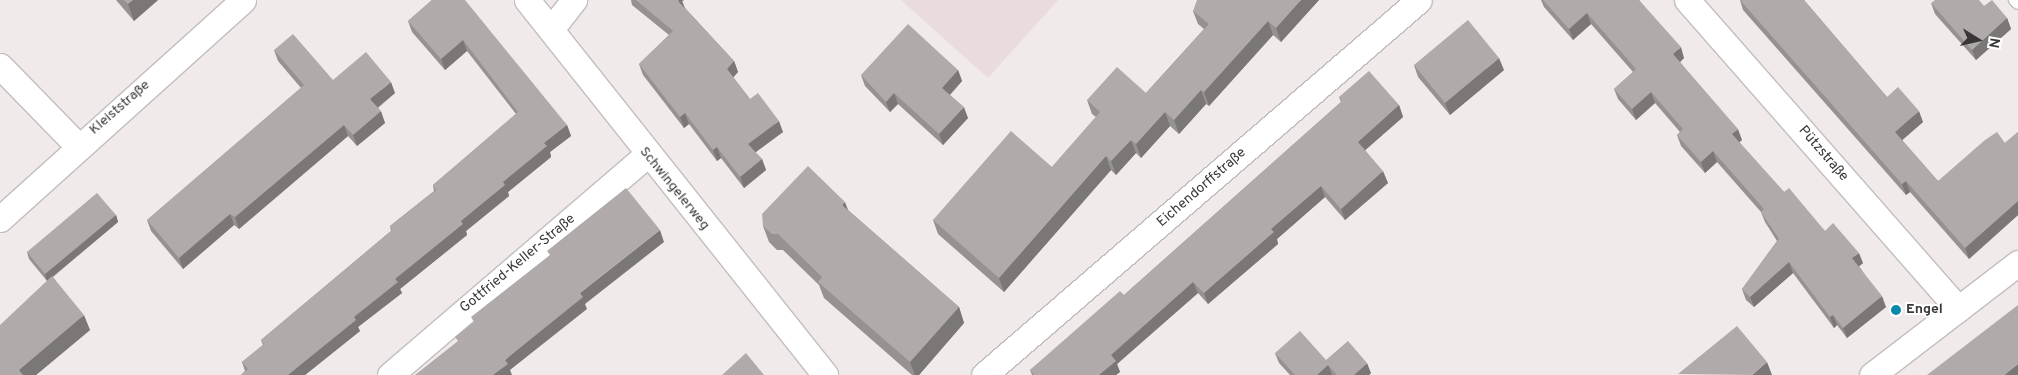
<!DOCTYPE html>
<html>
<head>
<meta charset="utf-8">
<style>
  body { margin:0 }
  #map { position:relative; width:2018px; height:375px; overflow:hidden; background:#f0eaea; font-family:Overpass,sans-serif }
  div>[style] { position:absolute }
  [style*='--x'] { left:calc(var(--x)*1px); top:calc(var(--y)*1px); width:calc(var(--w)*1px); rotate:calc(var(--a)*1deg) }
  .built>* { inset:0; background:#eadbdc }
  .roads { filter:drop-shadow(1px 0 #c4bebe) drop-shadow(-1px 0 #c4bebe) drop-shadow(0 1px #c4bebe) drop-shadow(0 -1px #c4bebe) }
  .service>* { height:12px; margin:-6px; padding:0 6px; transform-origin:6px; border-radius:6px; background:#fff }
  .minor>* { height:25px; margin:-12.5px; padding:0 12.5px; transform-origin:12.5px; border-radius:12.5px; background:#fff }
  .wall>* { inset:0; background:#979292 }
  .shaded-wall>* { inset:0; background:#7b7777 }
  .building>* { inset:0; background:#b0aaaa }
  .dots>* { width:14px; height:14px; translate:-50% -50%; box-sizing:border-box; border:2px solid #fff; border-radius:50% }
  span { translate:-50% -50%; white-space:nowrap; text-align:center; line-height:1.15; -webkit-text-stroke:4px #fff; paint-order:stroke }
  .street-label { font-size:14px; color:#393737 }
  .poi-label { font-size:14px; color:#393737; font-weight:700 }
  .left { translate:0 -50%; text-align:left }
  .north { position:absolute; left:1953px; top:15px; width:50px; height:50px; -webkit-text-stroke:4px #fff; paint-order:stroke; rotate:100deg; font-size:14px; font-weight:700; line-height:20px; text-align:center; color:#393737 }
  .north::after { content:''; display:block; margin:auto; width:18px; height:22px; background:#393737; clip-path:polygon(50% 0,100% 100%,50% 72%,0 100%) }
</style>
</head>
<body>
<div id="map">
  <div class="built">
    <i style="clip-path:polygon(901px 0,1058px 0,988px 78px)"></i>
  </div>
  <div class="roads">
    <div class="service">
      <i style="--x:2015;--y:0;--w:4;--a:45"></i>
    </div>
    <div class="minor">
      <i style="--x:527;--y:0;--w:479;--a:51.5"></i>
      <i style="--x:1687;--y:0;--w:411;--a:48.7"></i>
      <i style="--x:552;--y:28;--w:36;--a:-52"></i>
      <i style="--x:0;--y:66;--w:112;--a:45.7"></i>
      <i style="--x:0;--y:219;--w:327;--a:-42"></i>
      <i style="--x:390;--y:375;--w:338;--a:-40.6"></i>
      <i style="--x:984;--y:375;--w:574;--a:-40.76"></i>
      <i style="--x:1872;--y:375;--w:184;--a:-37.5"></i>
    </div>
  </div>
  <div class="wall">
    <i style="clip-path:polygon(116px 0,158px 0,134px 21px)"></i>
    <i style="clip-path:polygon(432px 0,567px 125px,571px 136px,550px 152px,551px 157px,508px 192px,509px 196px,466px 231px,467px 235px,400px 289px,402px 293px,358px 327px,360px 331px,305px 375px,241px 375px,245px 371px,242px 362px,263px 345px,261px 340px,391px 231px,390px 226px,434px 191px,433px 185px,516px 114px,467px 51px,445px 70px,412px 32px,408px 21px)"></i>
    <i style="clip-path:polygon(631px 0,684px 0,682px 1px,685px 8px,734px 61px,738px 72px,733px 77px,750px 99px,783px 132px,755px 152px,762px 159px,766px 170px,744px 188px,721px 158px,717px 161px,689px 124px,684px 128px,643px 75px,639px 64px,669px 35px,632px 5px)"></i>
    <i style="clip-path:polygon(1319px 0,1281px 42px,1273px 35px,1209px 106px,1206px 104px,1179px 134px,1170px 126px,1141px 158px,1136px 153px,1116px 175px,1111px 170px,1004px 292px,938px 234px,933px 220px,1052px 167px,1096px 117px,1092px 114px,1087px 100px,1146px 93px,1204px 29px,1198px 24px,1193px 11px)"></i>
    <i style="clip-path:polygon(1541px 0,1639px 0,1684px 58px,1680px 62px,1742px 140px,1739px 142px,1784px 192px,1825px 231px,1863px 263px,1859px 266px,1886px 307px,1847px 338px,1837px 325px,1834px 328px,1793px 273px,1754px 307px,1746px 300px,1742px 289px,1777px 241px,1765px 222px,1761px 212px,1717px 162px,1705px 173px,1681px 146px,1677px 135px,1680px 132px,1655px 103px,1636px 120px,1618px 99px,1614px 89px,1633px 72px,1591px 24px,1573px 40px,1544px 7px)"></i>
    <i style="clip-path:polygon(1740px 0,1804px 0,1887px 97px,1923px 122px,1902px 140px,1938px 181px,2005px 143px,2018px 132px,2018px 215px,1969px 259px,1910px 192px,1906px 195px,1743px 10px)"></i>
    <i style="clip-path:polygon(1931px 3px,1984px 6px,2007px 18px,2011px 29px,1976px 60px,1935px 14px)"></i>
    <i style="clip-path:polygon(274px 50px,333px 80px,395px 93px,378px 108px,385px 123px,357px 146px,348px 136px,239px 229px,234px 225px,183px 269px,151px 231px,147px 220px,301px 88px,278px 61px)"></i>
    <i style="clip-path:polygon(1414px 65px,1504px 70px,1450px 115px,1418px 77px)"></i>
    <i style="clip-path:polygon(958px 70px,962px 81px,950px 95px,968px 118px,943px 145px,898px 104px,890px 112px,865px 86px,861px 75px)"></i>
    <i style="clip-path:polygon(1339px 97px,1399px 105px,1403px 117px,1365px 150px,1388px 183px,1345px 220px,1325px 197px,1277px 239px,1278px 244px,1208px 304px,1198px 293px,1117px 364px,1120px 372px,1116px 375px,1032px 375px,1030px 370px,1124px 295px,1341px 102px)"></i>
    <i style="clip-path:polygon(848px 210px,959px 307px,964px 323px,919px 375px,912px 375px,824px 298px,819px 285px,783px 250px,777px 250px,769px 242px,763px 226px)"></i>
    <i style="clip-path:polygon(116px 215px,118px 222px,53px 277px,90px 330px,36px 375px,0 375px,47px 281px,29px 259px,27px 252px)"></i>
    <i style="clip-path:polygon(1275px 353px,1326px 360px,1371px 373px,1369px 375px,1290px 375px,1279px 363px)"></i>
  </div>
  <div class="shaded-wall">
    <i style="clip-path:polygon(133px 0,158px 0,134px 21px,128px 4px)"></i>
    <i style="clip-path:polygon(678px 0,684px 0,682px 1px,685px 9px,682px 12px)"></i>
    <i style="clip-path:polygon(1301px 0,1319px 0,1281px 42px,1276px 28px)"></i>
    <i style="clip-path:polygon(1587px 13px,1591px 24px,1573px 40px,1569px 29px)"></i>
    <i style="clip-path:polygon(2007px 18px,2011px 29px,1976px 60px,1972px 50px)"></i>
    <i style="clip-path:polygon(1268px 21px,1273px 35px,1209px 106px,1204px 92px)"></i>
    <i style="clip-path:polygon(463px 40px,467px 51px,445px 70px,441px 59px)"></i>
    <i style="clip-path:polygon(1681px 47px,1684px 58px,1677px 65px,1673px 54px)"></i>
    <i style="clip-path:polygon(1499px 58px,1504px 70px,1450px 115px,1445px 103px)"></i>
    <i style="clip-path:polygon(734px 61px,738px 72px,731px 80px,727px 69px)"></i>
    <i style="clip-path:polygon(958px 70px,962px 81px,946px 99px,942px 88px)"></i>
    <i style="clip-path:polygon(391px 82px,395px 93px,374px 110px,370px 99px)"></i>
    <i style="clip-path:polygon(1201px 90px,1206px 104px,1179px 134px,1174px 120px)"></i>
    <i style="clip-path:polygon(1651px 92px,1655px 103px,1636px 120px,1632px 109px)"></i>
    <i style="clip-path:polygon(894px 93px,898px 104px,890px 112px,886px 102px)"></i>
    <i style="clip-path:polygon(1399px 105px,1403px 117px,1362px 153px,1358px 142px)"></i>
    <i style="clip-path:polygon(964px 107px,968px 118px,943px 145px,939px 134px)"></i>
    <i style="clip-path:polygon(381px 111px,385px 123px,357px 146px,353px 135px)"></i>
    <i style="clip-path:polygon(1919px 111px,1923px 122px,1899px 143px,1895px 132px)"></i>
    <i style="clip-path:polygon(1165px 112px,1170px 126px,1141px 158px,1136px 144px)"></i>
    <i style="clip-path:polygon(685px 113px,689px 124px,684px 128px,680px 117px)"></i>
    <i style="clip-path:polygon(779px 121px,783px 132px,752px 155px,748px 144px)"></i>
    <i style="clip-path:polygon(344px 125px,348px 136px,239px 229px,235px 217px)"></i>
    <i style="clip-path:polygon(567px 125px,571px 136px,550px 152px,551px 157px,508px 192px,509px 196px,466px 231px,467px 235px,400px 289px,402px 293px,358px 327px,360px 331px,305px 375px,288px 375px,354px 317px,395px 279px,461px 221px,544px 143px)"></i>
    <i style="clip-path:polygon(1738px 129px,1742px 140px,1736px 145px,1732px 134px)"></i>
    <i style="clip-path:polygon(1131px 140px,1136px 153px,1116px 175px,1111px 161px)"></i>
    <i style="clip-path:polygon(717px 147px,721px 158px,717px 161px,713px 150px)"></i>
    <i style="clip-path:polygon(1713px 151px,1717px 162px,1705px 173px,1701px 162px)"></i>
    <i style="clip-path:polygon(1106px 156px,1111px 170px,1004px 292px,999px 278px)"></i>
    <i style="clip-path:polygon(762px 159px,766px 170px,744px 188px,740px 177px)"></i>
    <i style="clip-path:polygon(1383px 171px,1388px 183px,1345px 220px,1341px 209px)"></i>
    <i style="clip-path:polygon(1906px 181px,1910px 192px,1906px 195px,1902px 184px)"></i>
    <i style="clip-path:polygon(1321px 186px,1325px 197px,1277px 239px,1278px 244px,1208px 304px,1204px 293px,1271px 229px)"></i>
    <i style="clip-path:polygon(2018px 201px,2018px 215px,1969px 259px,1965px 248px)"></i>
    <i style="clip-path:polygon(845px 202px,851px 218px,842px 205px)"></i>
    <i style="clip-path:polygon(230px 214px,234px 225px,183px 269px,179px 258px)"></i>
    <i style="clip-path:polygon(116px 215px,118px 222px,47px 281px,45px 274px)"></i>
    <i style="clip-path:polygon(660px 230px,664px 242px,585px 304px,587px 309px,510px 370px,512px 375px,493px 375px,505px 360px,580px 293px)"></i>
    <i style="clip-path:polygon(1859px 253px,1863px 263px,1856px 269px,1852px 258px)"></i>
    <i style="clip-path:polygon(1789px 262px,1793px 273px,1754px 307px,1750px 297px)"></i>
    <i style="clip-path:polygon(1193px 282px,1198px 293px,1117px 364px,1120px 372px,1116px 375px,1099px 375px,1111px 355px)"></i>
    <i style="clip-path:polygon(1882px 296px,1886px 307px,1847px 338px,1843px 328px)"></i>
    <i style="clip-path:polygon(959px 307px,964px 323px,919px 375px,915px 375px,910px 362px)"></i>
    <i style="clip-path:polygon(84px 315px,90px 330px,36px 375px,21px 375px,19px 370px)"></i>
    <i style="clip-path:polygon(1833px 315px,1837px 325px,1834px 328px,1830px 317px)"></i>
    <i style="clip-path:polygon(1767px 362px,1772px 375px,1752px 375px)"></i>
    <i style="clip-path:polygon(1367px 363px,1371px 373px,1369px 375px,1354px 375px)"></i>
    <i style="clip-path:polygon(2018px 364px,2018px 375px,2004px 375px)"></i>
    <i style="clip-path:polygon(1328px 365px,1332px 375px,1317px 375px)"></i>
  </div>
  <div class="building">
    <i style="clip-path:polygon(124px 0,133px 0,128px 4px)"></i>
    <i style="clip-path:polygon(432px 0,465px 0,567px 125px,544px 143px,547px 146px,503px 182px,505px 185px,461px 221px,463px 224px,395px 279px,398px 282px,354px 317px,356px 320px,288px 375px,241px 375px,248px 369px,242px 362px,264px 344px,261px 340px,392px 230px,390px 226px,436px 190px,433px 185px,518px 112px,463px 40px,441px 59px,408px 21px)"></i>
    <i style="clip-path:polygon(636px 0,679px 0,678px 1px,734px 61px,727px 69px,750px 99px,758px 93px,779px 121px,748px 144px,762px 159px,740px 177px,717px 147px,713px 150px,685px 113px,680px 117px,639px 64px,673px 31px)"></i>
    <i style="clip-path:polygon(1197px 0,1301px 0,1276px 28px,1268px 21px,1204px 92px,1201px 90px,1174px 120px,1165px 112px,1136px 144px,1131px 140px,1111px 161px,1106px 156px,999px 278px,933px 220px,1011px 131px,1052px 167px,1100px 112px,1087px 100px,1117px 67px,1146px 93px,1209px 24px,1193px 11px)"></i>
    <i style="clip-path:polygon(1543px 0,1639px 0,1681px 47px,1673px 54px,1738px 129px,1732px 134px,1784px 192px,1789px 188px,1825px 231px,1833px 223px,1859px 253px,1852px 258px,1882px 296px,1843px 328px,1833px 315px,1830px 317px,1789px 262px,1750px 297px,1742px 289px,1779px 239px,1761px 212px,1764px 209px,1713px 151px,1701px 162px,1677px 135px,1683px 129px,1651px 92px,1632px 109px,1614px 89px,1636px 69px,1587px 13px,1569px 29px)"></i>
    <i style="clip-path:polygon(1740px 0,1804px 0,1887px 97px,1898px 87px,1919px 111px,1895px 132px,1938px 181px,1985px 140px,1997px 132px,2005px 143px,2018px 132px,2018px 201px,1965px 248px,1906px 181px,1902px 184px)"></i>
    <i style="clip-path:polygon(1935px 0,1979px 0,1984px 6px,1992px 0,2007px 18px,1972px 50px,1931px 3px)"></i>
    <i style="clip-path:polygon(1468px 20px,1499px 58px,1445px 103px,1414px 65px)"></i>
    <i style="clip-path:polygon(908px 24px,958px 70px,942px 88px,964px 107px,939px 134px,894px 93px,886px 102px,861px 75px)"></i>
    <i style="clip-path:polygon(293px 34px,333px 80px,366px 52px,391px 82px,370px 99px,381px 111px,353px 135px,344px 125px,235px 217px,230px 214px,179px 258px,147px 220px,304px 85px,274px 50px)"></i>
    <i style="clip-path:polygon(1369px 71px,1399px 105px,1358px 142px,1383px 171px,1341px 209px,1321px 186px,1271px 229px,1274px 232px,1204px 293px,1193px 282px,1111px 355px,1116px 361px,1099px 375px,1034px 375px,1030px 370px,1120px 291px,1124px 295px,1342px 101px,1339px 97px)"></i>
    <i style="clip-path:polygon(808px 166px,845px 202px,842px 205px,959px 307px,910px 362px,818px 282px,822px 277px,778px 234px,772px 234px,763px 226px,762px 214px)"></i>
    <i style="clip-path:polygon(626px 188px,660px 230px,580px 293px,583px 297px,505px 360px,508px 364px,493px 375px,415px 375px,458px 341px,455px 337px,474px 322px,471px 317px,550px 255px,547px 251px)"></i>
    <i style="clip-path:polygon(97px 193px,116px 215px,45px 274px,27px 252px)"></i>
    <i style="clip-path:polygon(52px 276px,84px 315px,19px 370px,23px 375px,0 375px,0 325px)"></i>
    <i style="clip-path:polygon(2018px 305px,2018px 364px,2004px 375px,1927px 375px)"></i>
    <i style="clip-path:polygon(1737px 326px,1767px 362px,1752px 375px,1678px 374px)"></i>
    <i style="clip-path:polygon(1300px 331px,1326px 360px,1348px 341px,1367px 363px,1354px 375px,1337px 375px,1328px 365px,1317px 375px,1295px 375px,1275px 353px)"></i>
    <i style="clip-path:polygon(746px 353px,764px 375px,722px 375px)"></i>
  </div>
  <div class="dots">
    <i style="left:1896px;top:310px;background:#0689aa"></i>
  </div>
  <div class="street-label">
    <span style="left:120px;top:108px;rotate:-41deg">Kleiststraße</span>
    <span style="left:1823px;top:154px;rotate:49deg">Pützstraße</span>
    <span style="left:1202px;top:188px;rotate:-41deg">Eichendorffstraße</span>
    <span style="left:674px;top:189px;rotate:51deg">Schwingelerweg</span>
    <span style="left:518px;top:264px;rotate:-40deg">Gottfried-Keller-Straße</span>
  </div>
  <div class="poi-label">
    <span class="left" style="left:1906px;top:310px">Engel</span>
  </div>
  <div class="north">N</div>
</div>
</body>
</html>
